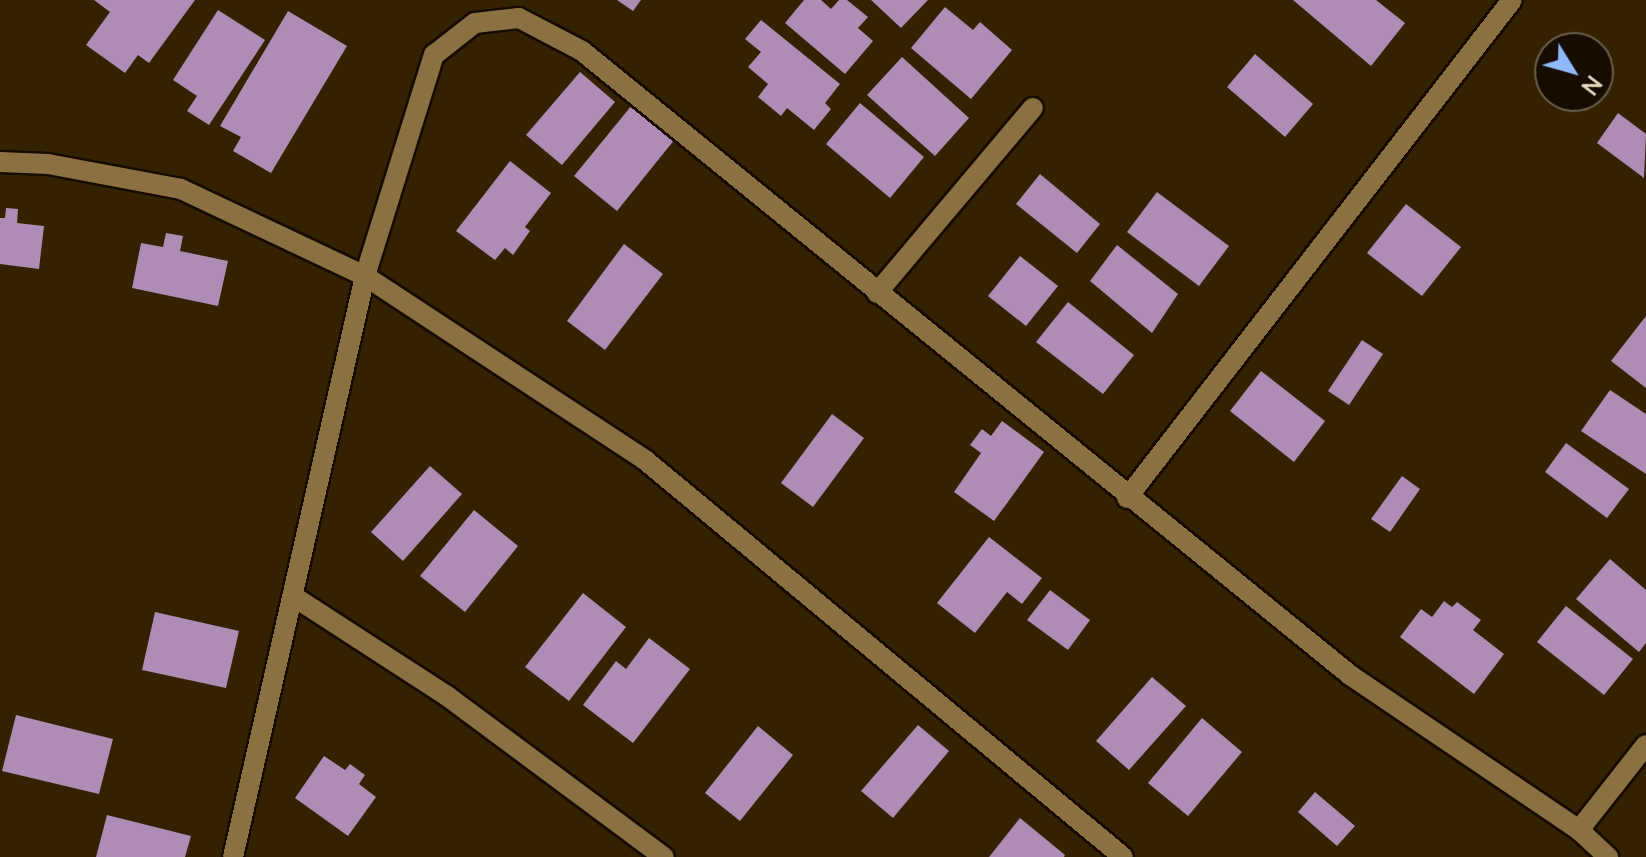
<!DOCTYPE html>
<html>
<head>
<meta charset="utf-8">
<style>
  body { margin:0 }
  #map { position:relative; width:1646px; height:857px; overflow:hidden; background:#332100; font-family:Lato,sans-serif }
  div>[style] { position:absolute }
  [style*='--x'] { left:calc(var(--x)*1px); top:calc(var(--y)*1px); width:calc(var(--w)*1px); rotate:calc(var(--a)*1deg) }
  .building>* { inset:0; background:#ae8cb6 }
  .roads { filter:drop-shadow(2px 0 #170b00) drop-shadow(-2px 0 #170b00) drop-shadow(0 2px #170b00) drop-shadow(0 -2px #170b00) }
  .minor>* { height:20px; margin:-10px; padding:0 10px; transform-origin:10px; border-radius:10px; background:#8b7041 }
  span { translate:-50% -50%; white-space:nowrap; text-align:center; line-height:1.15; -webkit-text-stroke:8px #160c00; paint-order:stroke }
  .north { position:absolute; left:1534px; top:32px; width:80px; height:80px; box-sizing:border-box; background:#160c00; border:2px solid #6a5e4d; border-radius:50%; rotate:127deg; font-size:22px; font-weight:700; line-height:32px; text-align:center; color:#e7d8c0 }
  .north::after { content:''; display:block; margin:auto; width:28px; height:36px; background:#8eb9fd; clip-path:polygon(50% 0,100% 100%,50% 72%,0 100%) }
</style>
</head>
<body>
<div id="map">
  <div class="building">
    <i style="clip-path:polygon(94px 0,195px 0,149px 63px,138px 55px,125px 73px,86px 45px,110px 12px)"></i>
    <i style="clip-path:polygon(617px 0,641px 0,633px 11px)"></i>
    <i style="clip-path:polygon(804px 0,821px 0,831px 9px,839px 0,847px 0,868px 17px,858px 28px,873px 41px,845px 74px,785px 23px)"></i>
    <i style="clip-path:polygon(871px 0,928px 0,901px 28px)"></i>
    <i style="clip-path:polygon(1293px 0,1376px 0,1405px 23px,1371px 66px)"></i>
    <i style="clip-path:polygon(945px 7px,973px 30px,980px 22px,1012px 50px,971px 99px,911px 48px)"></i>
    <i style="clip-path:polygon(218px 10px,265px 40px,209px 125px,187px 111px,197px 96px,173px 80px)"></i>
    <i style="clip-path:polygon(288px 11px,347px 46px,271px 173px,233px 151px,241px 137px,220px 126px)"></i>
    <i style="clip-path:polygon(761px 20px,840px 84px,825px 103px,831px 109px,814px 130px,787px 108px,781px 116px,758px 97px,768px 84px,748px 67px,761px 52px,745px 39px)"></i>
    <i style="clip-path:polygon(1255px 54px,1313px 104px,1285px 137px,1227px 87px)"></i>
    <i style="clip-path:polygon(902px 57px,969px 118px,935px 156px,867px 95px)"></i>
    <i style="clip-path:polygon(580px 72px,615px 102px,562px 165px,526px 135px)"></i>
    <i style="clip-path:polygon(860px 103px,924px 157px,890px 198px,826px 144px)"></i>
    <i style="clip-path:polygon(632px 105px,675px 139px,617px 211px,574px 176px)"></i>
    <i style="clip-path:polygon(1618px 113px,1646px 134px,1644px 178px,1597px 143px)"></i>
    <i style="clip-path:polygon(510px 161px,551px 193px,525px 227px,530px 231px,513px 255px,505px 248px,495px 260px,456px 231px)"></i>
    <i style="clip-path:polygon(1040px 174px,1100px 224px,1077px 253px,1016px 204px)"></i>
    <i style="clip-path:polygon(1157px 192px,1229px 246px,1199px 286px,1127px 232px)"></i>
    <i style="clip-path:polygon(1406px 204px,1461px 247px,1422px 296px,1367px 253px)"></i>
    <i style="clip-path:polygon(6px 208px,18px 209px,17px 223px,44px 226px,39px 269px,0 264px,0 218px,5px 218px)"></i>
    <i style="clip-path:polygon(166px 233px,183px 236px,180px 251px,228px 261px,218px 306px,132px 288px,141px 243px,163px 247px)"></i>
    <i style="clip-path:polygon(624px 244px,663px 274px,605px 350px,567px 321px)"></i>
    <i style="clip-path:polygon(1117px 245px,1178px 294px,1152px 333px,1090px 281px)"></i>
    <i style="clip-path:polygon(1020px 256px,1058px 286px,1026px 326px,988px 296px)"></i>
    <i style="clip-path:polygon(1068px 302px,1134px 355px,1103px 394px,1036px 342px)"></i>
    <i style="clip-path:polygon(1646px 316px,1646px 388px,1611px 361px)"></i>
    <i style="clip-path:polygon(1362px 340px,1383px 354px,1349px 405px,1328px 391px)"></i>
    <i style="clip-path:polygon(1261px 371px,1325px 421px,1294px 462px,1230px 411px)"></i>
    <i style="clip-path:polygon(1610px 390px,1646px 414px,1646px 474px,1581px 431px)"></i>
    <i style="clip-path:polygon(832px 414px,864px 438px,813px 507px,781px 483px)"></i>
    <i style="clip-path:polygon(1002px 421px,1044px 452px,994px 521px,954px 492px,981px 453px,970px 445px,982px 429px,991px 436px)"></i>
    <i style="clip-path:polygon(1566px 443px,1629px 489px,1607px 518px,1545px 472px)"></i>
    <i style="clip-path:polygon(430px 466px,462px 494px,403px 561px,371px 532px)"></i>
    <i style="clip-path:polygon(1402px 476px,1420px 489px,1390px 532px,1371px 519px)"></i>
    <i style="clip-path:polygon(474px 510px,518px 546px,465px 612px,420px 576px)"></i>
    <i style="clip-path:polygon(989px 537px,1042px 578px,1022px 604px,1007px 592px,975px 633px,937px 603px)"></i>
    <i style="clip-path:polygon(1610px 559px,1646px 590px,1646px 643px,1639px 652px,1576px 599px)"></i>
    <i style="clip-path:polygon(1050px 590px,1090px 620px,1068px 650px,1027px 620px)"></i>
    <i style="clip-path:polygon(583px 593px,626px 627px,569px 701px,525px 667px)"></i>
    <i style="clip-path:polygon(1444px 601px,1452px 607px,1457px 602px,1481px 620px,1473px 630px,1504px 654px,1474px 694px,1400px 637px,1421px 609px,1432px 617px)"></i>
    <i style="clip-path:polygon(1566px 606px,1633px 659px,1604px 695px,1537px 642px)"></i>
    <i style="clip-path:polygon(155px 612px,239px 631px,226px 688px,142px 670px)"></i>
    <i style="clip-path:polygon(649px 638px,690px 669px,633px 743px,583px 705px,616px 661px,626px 669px)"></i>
    <i style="clip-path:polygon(1152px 677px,1186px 706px,1129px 770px,1096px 741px)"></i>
    <i style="clip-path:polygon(16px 715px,113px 739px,99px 794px,2px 771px)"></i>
    <i style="clip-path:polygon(1202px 718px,1242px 752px,1188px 816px,1148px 783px)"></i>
    <i style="clip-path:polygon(918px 725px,949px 751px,893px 818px,861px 791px)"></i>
    <i style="clip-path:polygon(758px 726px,793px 755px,740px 821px,705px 793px)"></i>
    <i style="clip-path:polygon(324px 756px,345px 770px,350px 764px,365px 775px,359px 784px,376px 797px,348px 836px,295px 798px)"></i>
    <i style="clip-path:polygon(1315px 792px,1355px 826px,1337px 846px,1298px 812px)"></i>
    <i style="clip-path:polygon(107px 815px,191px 836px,185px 857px,96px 857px)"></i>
    <i style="clip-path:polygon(1020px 818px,1065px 855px,1064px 857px,989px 857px)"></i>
  </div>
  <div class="roads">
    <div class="minor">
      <i style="--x:0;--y:162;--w:48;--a:2.4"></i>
      <i style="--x:48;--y:164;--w:135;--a:10.6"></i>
      <i style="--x:181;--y:189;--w:204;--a:25.3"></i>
      <i style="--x:365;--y:276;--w:335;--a:33.3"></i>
      <i style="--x:645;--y:460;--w:621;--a:39.71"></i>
      <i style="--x:877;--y:293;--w:242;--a:-49.9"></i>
      <i style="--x:1127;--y:498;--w:629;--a:-52.29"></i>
      <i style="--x:296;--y:598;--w:180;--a:33"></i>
      <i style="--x:447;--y:696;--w:270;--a:36.6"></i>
      <i style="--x:1579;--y:830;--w:108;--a:-51.8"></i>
      <i style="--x:233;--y:857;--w:596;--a:-77.2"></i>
      <i style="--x:365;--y:276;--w:232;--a:-72.7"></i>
      <i style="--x:434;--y:55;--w:52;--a:-38"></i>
      <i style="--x:475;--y:23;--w:44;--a:-6.5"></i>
      <i style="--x:519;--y:18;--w:71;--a:27.6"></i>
      <i style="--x:582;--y:51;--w:990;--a:39.09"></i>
      <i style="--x:1350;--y:675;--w:277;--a:34.1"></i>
      <i style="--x:1579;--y:830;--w:40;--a:43"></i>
    </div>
  </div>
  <div class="north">N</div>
</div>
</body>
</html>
